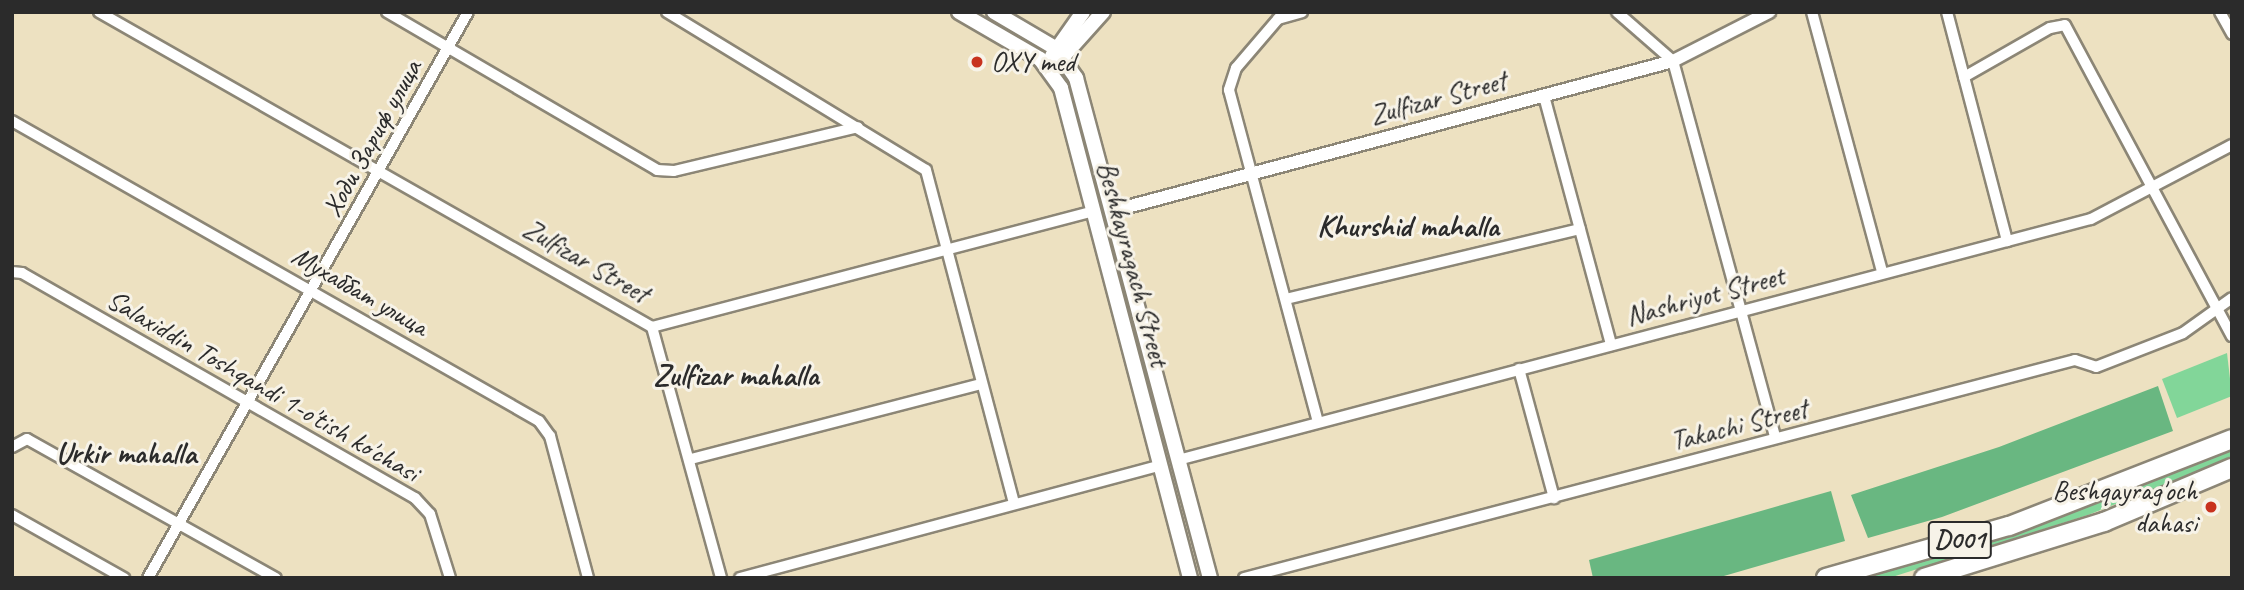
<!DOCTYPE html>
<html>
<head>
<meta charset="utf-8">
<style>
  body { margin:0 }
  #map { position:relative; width:2244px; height:590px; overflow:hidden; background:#ede1c1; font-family:Caveat,sans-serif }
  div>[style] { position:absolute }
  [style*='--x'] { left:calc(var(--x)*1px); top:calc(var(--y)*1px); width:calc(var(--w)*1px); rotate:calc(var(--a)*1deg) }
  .green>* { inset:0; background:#82d699 }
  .forest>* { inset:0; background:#69b781 }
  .roads { filter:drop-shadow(2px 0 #8c8676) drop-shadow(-2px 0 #8c8676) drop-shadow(0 2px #8c8676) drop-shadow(0 -2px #8c8676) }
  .minor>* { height:10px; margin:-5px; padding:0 5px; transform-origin:5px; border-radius:5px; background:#fff }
  .tertiary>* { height:12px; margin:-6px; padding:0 6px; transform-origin:6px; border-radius:6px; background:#fff }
  .secondary>* { height:14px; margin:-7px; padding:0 7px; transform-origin:7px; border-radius:7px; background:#fff }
  .trunk>* { height:18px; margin:-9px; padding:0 9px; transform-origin:9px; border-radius:9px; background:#fff }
  .dots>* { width:19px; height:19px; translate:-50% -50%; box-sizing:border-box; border:4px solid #f7f3e8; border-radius:50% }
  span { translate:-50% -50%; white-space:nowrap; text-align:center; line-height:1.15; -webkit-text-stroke:6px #f7f3e8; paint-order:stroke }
  .shield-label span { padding:2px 5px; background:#f7f3e8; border:2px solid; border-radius:5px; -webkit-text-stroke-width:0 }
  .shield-label { font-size:26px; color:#2b2b2b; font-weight:700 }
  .poi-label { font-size:28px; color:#2b2b2b }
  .left { translate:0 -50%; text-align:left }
  .right { translate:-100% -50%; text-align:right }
  .street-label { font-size:28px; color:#2b2b2b }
  .neighbourhood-label { font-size:30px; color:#2b2b2b; font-weight:700 }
  .frame { position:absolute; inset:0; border:14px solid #2b2b2b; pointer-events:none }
</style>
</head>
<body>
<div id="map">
  <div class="green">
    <i style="clip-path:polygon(2227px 353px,2232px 396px,2177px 418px,2162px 379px)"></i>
    <i style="clip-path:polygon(2232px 450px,2232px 458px,2088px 515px,1889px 578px,1862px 578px,2057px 518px)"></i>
  </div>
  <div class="forest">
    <i style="clip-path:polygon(2158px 386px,2173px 431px,1942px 517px,1868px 538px,1851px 495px,1999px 447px)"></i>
    <i style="clip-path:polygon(1831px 491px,1845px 541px,1717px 578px,1593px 578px,1589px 560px)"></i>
  </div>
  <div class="roads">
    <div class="minor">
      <i style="--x:99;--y:12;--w:636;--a:29.67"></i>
      <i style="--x:652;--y:327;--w:457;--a:-14.7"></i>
      <i style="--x:387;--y:12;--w:313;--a:30.3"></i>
      <i style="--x:657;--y:170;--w:17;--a:3"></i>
      <i style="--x:674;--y:171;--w:189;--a:-13.4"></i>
      <i style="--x:667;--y:12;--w:303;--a:31.4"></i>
      <i style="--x:926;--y:170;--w:345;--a:75.2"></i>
      <i style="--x:1284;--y:12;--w:74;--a:130.6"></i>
      <i style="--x:1236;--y:68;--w:23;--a:108"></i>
      <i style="--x:1229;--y:90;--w:344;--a:75"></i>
      <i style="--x:1617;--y:12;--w:74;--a:41.2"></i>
      <i style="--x:1673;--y:61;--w:390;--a:74.8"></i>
      <i style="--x:1812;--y:12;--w:269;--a:74.9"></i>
      <i style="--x:1947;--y:12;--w:237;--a:75.3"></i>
      <i style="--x:2220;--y:12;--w:25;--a:61"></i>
      <i style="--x:1278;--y:19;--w:25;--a:-16"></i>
      <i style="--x:1964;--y:77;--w:99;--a:-29.7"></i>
      <i style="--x:2050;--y:28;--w:15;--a:-11"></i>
      <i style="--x:2065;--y:25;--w:353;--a:61.8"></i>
      <i style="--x:1544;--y:96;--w:258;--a:74.9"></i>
      <i style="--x:12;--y:121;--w:606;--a:29.65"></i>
      <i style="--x:539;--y:421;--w:19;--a:54"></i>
      <i style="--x:550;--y:436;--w:147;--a:75"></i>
      <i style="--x:12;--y:272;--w:10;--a:6"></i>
      <i style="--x:22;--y:273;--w:453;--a:29.8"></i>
      <i style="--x:415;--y:498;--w:22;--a:47"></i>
      <i style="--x:430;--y:514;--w:67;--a:72.6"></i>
      <i style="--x:1286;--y:299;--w:302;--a:-13.4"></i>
      <i style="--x:652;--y:327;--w:260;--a:74.6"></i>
      <i style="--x:1519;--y:369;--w:134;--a:74.8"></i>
      <i style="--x:12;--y:447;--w:17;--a:-28"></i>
      <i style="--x:27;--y:439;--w:285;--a:29.2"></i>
      <i style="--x:691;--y:459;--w:300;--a:-14.5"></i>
      <i style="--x:1178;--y:460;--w:944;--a:-14.79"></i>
      <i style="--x:2091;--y:219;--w:159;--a:-27.7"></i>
      <i style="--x:12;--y:515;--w:129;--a:29.4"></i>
      <i style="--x:148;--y:578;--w:650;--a:-60.52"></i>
      <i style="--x:740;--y:578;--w:436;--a:-15"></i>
      <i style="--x:1244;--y:578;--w:859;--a:-14.7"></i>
      <i style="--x:2075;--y:360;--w:22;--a:18"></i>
      <i style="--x:2096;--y:367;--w:93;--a:-21.3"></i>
      <i style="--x:2183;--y:333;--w:60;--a:-35.5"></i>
    </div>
    <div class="tertiary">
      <i style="--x:1112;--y:211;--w:581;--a:-14.97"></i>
      <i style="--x:1673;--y:61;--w:108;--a:-27"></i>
    </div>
    <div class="secondary">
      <i style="--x:959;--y:12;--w:94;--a:30.1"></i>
      <i style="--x:1040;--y:59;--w:36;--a:54"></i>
      <i style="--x:1061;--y:88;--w:507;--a:75.25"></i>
      <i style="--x:994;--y:12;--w:71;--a:30.5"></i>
      <i style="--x:1055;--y:48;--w:37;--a:55"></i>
      <i style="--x:1076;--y:78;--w:518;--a:75"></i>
      <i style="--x:1052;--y:56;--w:54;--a:-54.8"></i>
      <i style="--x:1059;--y:61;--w:66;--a:-48.1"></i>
    </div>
    <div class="trunk">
      <i style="--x:1826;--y:578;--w:190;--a:-15.9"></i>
      <i style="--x:2009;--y:526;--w:239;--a:-21.3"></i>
      <i style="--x:1924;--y:578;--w:189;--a:-17.3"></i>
      <i style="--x:2104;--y:522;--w:139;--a:-22.9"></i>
    </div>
  </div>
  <div class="dots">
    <i style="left:977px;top:62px;background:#c8321e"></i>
    <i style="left:2211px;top:507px;background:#c8321e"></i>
  </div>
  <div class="shield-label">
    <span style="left:1960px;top:540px">D001</span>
  </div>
  <div class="poi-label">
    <span class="left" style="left:991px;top:62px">OXY med</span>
    <span class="right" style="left:2197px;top:507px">Beshqayrag'och<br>dahasi</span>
  </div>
  <div class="street-label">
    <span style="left:1438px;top:98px;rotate:-15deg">Zulfizar Street</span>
    <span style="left:372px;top:138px;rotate:-61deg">Ходи Зариф улица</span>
    <span style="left:586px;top:261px;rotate:30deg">Zulfizar Street</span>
    <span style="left:1133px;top:264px;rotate:75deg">Beshkayragach Street</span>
    <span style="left:360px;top:291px;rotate:30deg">Мухаббат улица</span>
    <span style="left:1705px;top:296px;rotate:-15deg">Nashriyot Street</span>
    <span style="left:263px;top:386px;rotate:30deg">Salaxiddin Toshqandi 1-o'tish ko'chasi</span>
    <span style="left:1739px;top:425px;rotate:-14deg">Takachi Street</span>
  </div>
  <div class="neighbourhood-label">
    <span style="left:1408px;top:226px">Khurshid mahalla</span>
    <span style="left:736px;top:375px">Zulfizar mahalla</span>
    <span style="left:126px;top:453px">Urkir mahalla</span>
  </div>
  <div class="frame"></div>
</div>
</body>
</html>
